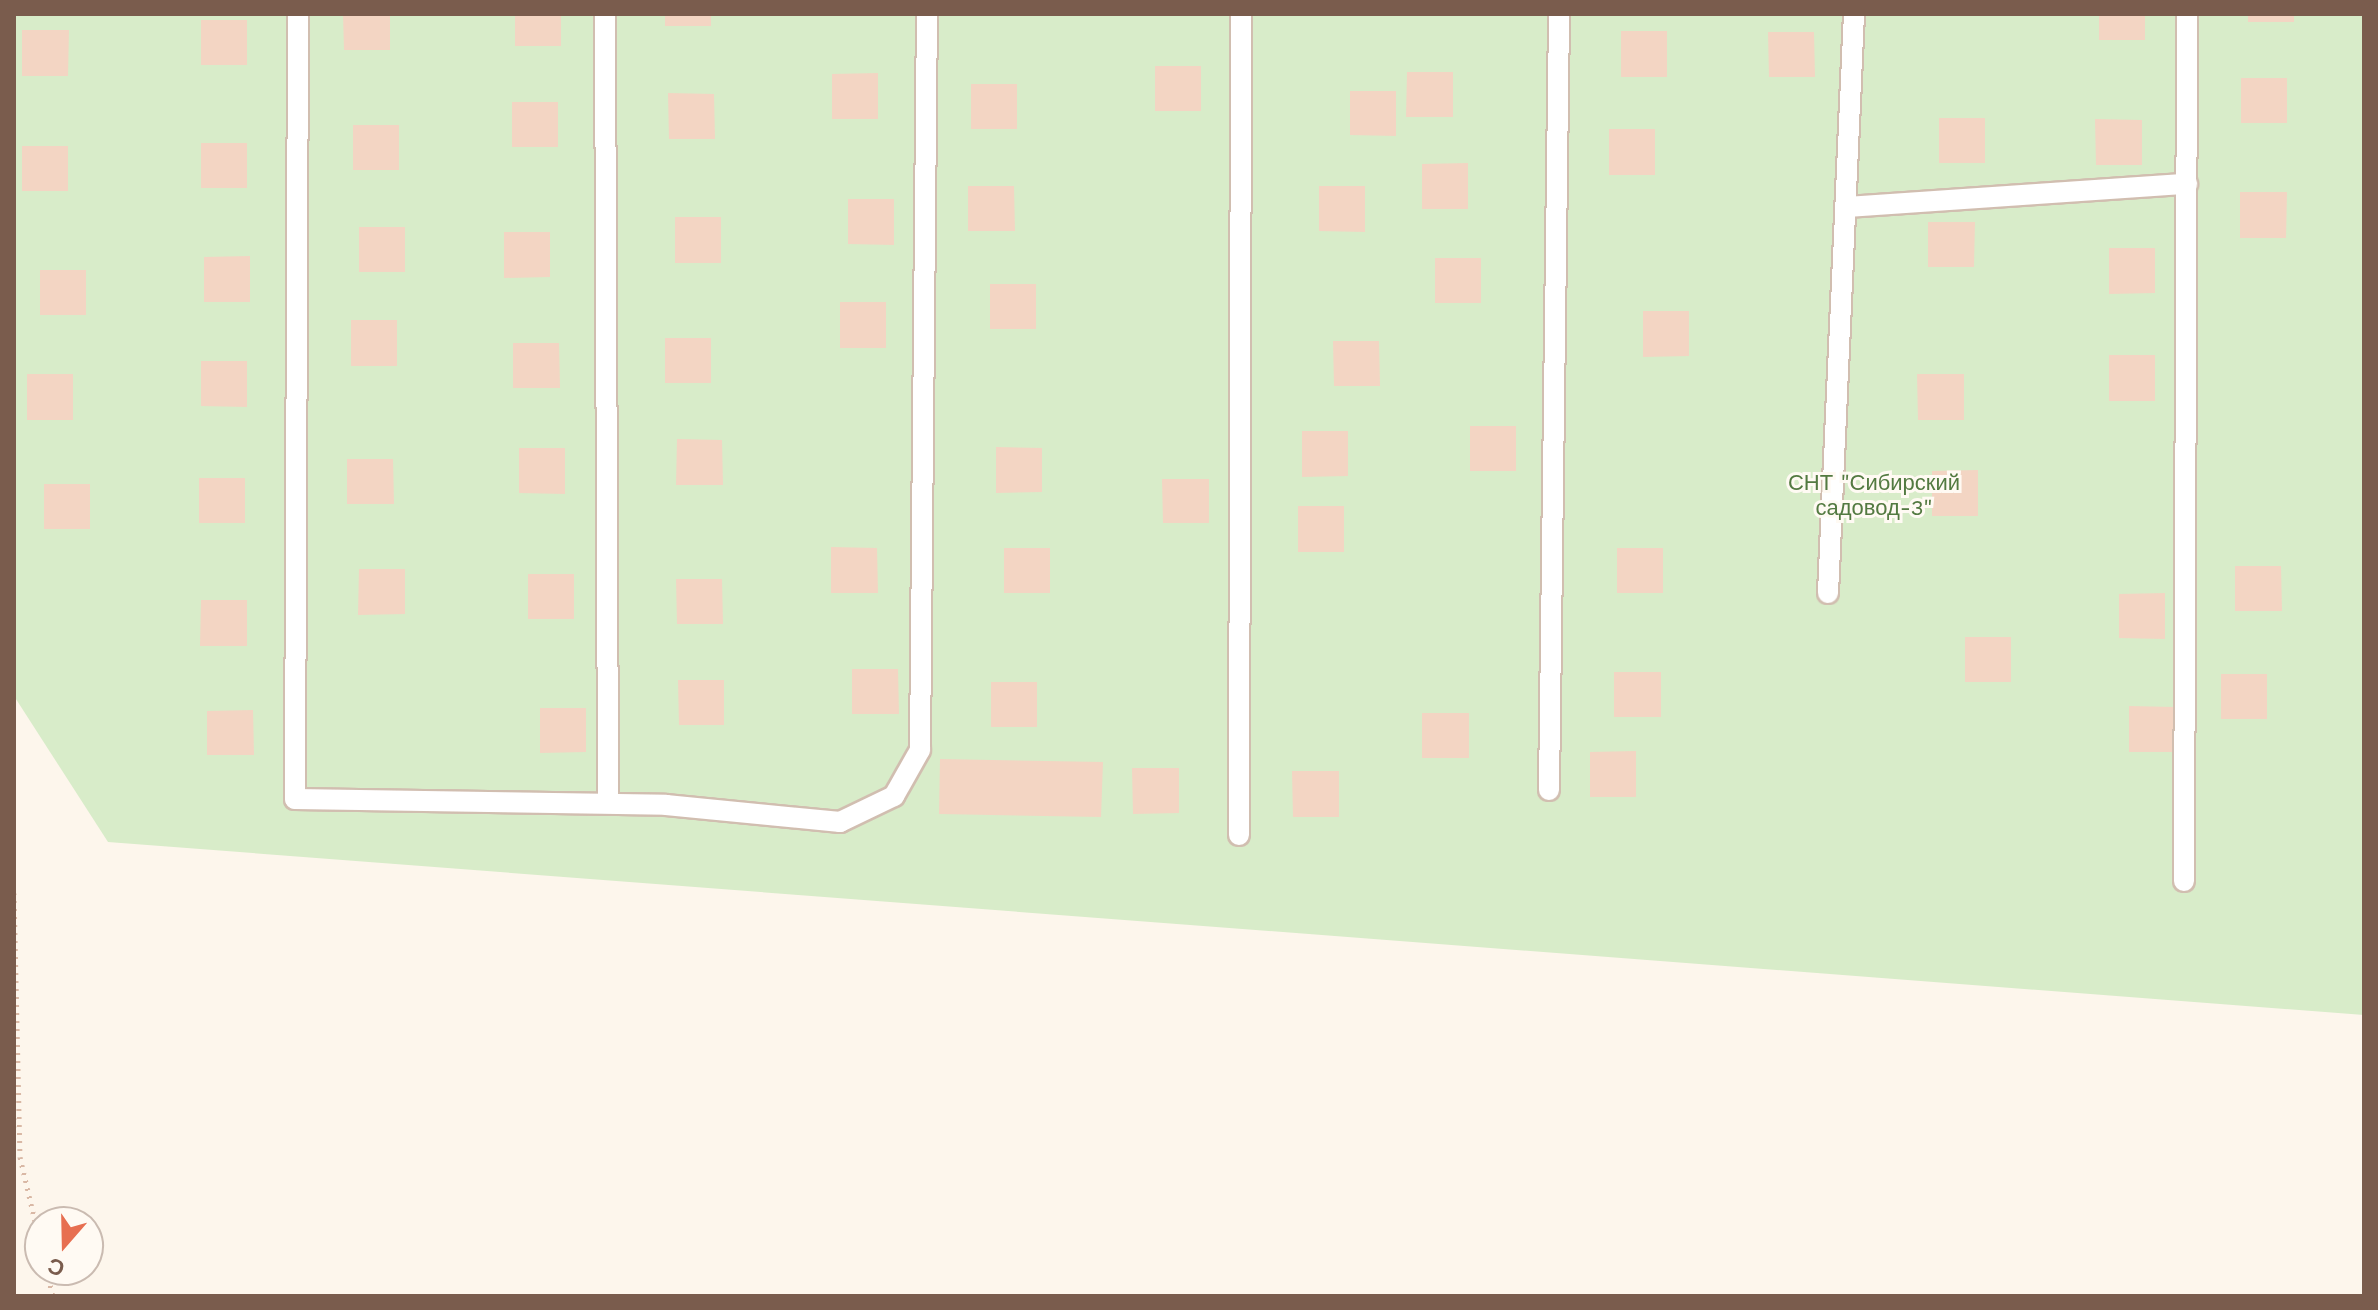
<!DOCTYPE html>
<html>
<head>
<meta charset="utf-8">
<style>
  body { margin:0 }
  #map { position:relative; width:2378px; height:1310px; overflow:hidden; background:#fdf6ec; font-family:"Work Sans",sans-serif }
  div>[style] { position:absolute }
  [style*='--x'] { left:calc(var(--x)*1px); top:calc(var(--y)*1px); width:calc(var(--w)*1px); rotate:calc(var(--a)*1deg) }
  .green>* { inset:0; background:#d8ecc9 }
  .building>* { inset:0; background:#f3d5c3 }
  .path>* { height:5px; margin-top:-2.5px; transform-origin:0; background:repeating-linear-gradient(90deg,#d9b8a5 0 2px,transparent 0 8px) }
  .roads { filter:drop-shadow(2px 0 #d1beb0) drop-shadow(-2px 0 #d1beb0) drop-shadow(0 2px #d1beb0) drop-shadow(0 -2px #d1beb0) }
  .lane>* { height:20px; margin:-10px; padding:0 10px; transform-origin:10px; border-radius:10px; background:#fff }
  span { translate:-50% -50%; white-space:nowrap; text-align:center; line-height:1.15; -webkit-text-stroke:6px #fffaf3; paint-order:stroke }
  .park-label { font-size:22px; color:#537a41 }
  .frame { position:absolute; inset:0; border:16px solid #7a5c4d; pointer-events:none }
  .north { position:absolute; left:24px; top:1206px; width:80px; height:80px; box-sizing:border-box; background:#fffaf3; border:2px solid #cabbb1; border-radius:50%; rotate:200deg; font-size:22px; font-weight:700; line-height:32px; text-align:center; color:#7a5c4d }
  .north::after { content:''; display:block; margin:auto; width:28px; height:36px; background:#e76f51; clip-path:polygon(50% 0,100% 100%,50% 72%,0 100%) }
</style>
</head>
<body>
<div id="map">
  <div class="green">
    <i style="clip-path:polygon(14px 14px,2364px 14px,2364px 1015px,108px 842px,14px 696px)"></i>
  </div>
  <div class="building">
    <i style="clip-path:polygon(343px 14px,390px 14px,390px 50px,344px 50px)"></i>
    <i style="clip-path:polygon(515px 14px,561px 14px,561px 46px,515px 46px)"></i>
    <i style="clip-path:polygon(665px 14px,711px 14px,711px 26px,665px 26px)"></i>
    <i style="clip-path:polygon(2099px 14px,2145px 14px,2145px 40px,2099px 40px)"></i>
    <i style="clip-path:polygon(2248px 14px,2294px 14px,2294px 22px,2248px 22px)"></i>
    <i style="clip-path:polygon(201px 20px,247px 20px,247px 65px,201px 65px)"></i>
    <i style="clip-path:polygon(22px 30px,69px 30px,68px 76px,22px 76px)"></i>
    <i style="clip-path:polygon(1621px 31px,1667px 31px,1667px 77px,1621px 77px)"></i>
    <i style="clip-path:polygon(1768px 32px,1814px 32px,1815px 77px,1769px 77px)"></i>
    <i style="clip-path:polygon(1155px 66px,1201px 66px,1201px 111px,1155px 111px)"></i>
    <i style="clip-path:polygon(1407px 72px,1453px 72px,1453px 117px,1406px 117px)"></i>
    <i style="clip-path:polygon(878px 73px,878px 119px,832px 119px,832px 74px)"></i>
    <i style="clip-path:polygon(2241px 78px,2287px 78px,2287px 123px,2241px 123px)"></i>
    <i style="clip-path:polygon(971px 84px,1017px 84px,1017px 129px,971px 129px)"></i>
    <i style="clip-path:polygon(1350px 91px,1396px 91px,1396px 136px,1350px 135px)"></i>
    <i style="clip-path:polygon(668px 93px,714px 94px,715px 139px,669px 139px)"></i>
    <i style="clip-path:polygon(512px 102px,558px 102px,558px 147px,512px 147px)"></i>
    <i style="clip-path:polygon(1939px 118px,1985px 118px,1985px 163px,1939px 163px)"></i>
    <i style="clip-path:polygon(2095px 119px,2142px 120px,2142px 165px,2096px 165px)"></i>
    <i style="clip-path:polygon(353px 125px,399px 125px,399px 170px,353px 170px)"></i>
    <i style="clip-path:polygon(1609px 129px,1655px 129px,1655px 175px,1609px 175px)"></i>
    <i style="clip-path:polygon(201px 143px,247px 143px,247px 188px,201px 188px)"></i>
    <i style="clip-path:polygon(22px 146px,68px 146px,68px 191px,22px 191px)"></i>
    <i style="clip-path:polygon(1468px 163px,1468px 209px,1422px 209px,1422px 164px)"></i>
    <i style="clip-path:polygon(968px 186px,1014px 186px,1015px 231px,968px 231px)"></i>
    <i style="clip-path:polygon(1319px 186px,1365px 186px,1365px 232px,1319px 231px)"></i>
    <i style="clip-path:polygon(2240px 192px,2287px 192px,2286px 238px,2240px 238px)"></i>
    <i style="clip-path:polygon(848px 199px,894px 199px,894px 245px,848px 244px)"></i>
    <i style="clip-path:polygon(675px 217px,721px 217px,721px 263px,675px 263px)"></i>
    <i style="clip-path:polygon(1928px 222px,1975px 222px,1974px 267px,1928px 267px)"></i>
    <i style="clip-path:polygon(359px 227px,405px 227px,405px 272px,359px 272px)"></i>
    <i style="clip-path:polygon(504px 232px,550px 232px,550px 277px,504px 278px)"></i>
    <i style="clip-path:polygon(2109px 248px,2155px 248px,2155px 293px,2109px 294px)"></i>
    <i style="clip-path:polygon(250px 256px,250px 302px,204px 302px,204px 257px)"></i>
    <i style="clip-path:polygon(1435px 258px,1481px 258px,1481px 303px,1435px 303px)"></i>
    <i style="clip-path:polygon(40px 270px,86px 270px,86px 315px,40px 315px)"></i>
    <i style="clip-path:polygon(990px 284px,1036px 284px,1036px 329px,990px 329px)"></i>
    <i style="clip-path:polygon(840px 302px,886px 302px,886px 348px,840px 348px)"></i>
    <i style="clip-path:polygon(1643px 311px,1689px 311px,1689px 356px,1643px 357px)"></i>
    <i style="clip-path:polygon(351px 320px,397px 320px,397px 366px,351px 366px)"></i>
    <i style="clip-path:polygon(665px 338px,711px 338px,711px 383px,665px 383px)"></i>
    <i style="clip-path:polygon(1333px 341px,1379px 341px,1380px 386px,1334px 386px)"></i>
    <i style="clip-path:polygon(513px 343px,559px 343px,560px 388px,513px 388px)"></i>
    <i style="clip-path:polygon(2109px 355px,2155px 355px,2155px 401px,2109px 401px)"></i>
    <i style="clip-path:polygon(201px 361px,247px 361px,247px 407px,201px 406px)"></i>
    <i style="clip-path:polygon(27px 374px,73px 374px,73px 420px,27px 420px)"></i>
    <i style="clip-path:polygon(1917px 374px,1964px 374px,1964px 420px,1918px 420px)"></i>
    <i style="clip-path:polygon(1470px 426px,1516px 426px,1516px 471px,1470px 471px)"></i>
    <i style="clip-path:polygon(1302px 431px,1348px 431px,1348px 476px,1302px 477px)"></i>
    <i style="clip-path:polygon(677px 439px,722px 440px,723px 485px,676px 485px)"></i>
    <i style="clip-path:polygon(996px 447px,1042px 448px,1042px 492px,996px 493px)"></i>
    <i style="clip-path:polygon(519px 448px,565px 448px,565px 494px,519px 493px)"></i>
    <i style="clip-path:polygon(347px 459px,393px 459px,394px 504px,347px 504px)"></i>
    <i style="clip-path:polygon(1978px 470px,1978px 516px,1932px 516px,1932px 471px)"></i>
    <i style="clip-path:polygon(199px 478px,245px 478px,245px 523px,199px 523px)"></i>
    <i style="clip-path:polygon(1162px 479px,1209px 479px,1209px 523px,1163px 523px)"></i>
    <i style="clip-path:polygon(44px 484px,90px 484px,90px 529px,44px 529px)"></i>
    <i style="clip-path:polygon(1298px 506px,1344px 506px,1344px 552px,1298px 552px)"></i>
    <i style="clip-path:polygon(831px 547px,877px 548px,878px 593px,831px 593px)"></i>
    <i style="clip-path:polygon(1004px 548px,1050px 548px,1050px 593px,1004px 593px)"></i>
    <i style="clip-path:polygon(1617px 548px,1663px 548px,1663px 593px,1617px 593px)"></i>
    <i style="clip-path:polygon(2235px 566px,2281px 566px,2282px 611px,2235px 611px)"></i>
    <i style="clip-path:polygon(359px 569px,405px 569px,405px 614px,358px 615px)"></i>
    <i style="clip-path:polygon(528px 574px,574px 574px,574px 619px,528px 619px)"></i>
    <i style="clip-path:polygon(676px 579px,722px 579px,723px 624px,677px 624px)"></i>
    <i style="clip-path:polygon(2165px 593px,2165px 639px,2119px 638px,2119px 594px)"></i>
    <i style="clip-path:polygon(201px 600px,247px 600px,247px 646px,200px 646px)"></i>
    <i style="clip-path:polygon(1965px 637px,2011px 637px,2011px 682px,1965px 682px)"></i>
    <i style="clip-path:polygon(852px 669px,898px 669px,899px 714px,852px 714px)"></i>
    <i style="clip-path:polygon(1614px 672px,1661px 672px,1661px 717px,1614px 717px)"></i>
    <i style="clip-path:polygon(2221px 674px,2267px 674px,2267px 719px,2221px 719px)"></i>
    <i style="clip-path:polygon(678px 680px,724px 680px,724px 725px,679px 725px)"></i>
    <i style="clip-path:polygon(991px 682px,1037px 682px,1037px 727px,991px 727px)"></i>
    <i style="clip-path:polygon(2129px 706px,2175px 707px,2175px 752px,2129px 752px)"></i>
    <i style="clip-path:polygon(540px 708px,586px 708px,586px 752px,540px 753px)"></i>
    <i style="clip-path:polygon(253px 710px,254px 755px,207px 755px,207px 711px)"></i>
    <i style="clip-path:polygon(1422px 713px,1469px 713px,1469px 758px,1422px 758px)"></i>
    <i style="clip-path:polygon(1636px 751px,1636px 797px,1590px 797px,1590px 752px)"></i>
    <i style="clip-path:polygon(940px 759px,1103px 762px,1101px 817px,939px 814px)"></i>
    <i style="clip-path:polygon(1132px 768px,1179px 768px,1179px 813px,1133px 814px)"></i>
    <i style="clip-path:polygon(1292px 771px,1339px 771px,1339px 817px,1293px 817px)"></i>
  </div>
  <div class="path">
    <i style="--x:14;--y:893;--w:264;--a:88.7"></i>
    <i style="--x:20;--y:1157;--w:87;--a:76.8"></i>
    <i style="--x:46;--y:1270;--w:27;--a:75"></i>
  </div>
  <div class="roads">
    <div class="lane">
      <i style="--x:298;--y:14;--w:785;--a:90.22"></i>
      <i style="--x:295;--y:799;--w:371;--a:0.9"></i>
      <i style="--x:666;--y:805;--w:175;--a:5.6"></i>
      <i style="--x:840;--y:822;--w:60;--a:-25.7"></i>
      <i style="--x:894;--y:796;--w:53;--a:-60.5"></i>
      <i style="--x:920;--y:750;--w:736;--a:-89.46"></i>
      <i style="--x:605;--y:14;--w:789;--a:89.78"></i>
      <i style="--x:1846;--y:207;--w:342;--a:-3.9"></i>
      <i style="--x:1828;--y:593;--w:580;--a:-87.43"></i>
      <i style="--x:1549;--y:790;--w:776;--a:-89.26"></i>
      <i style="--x:1239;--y:835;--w:821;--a:-89.86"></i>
      <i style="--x:2184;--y:881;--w:867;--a:-89.8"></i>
    </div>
  </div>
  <div class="park-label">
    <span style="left:1874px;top:495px">СНТ "Сибирский<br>садовод-3"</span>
  </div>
  <div class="frame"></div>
  <div class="north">С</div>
</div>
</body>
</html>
